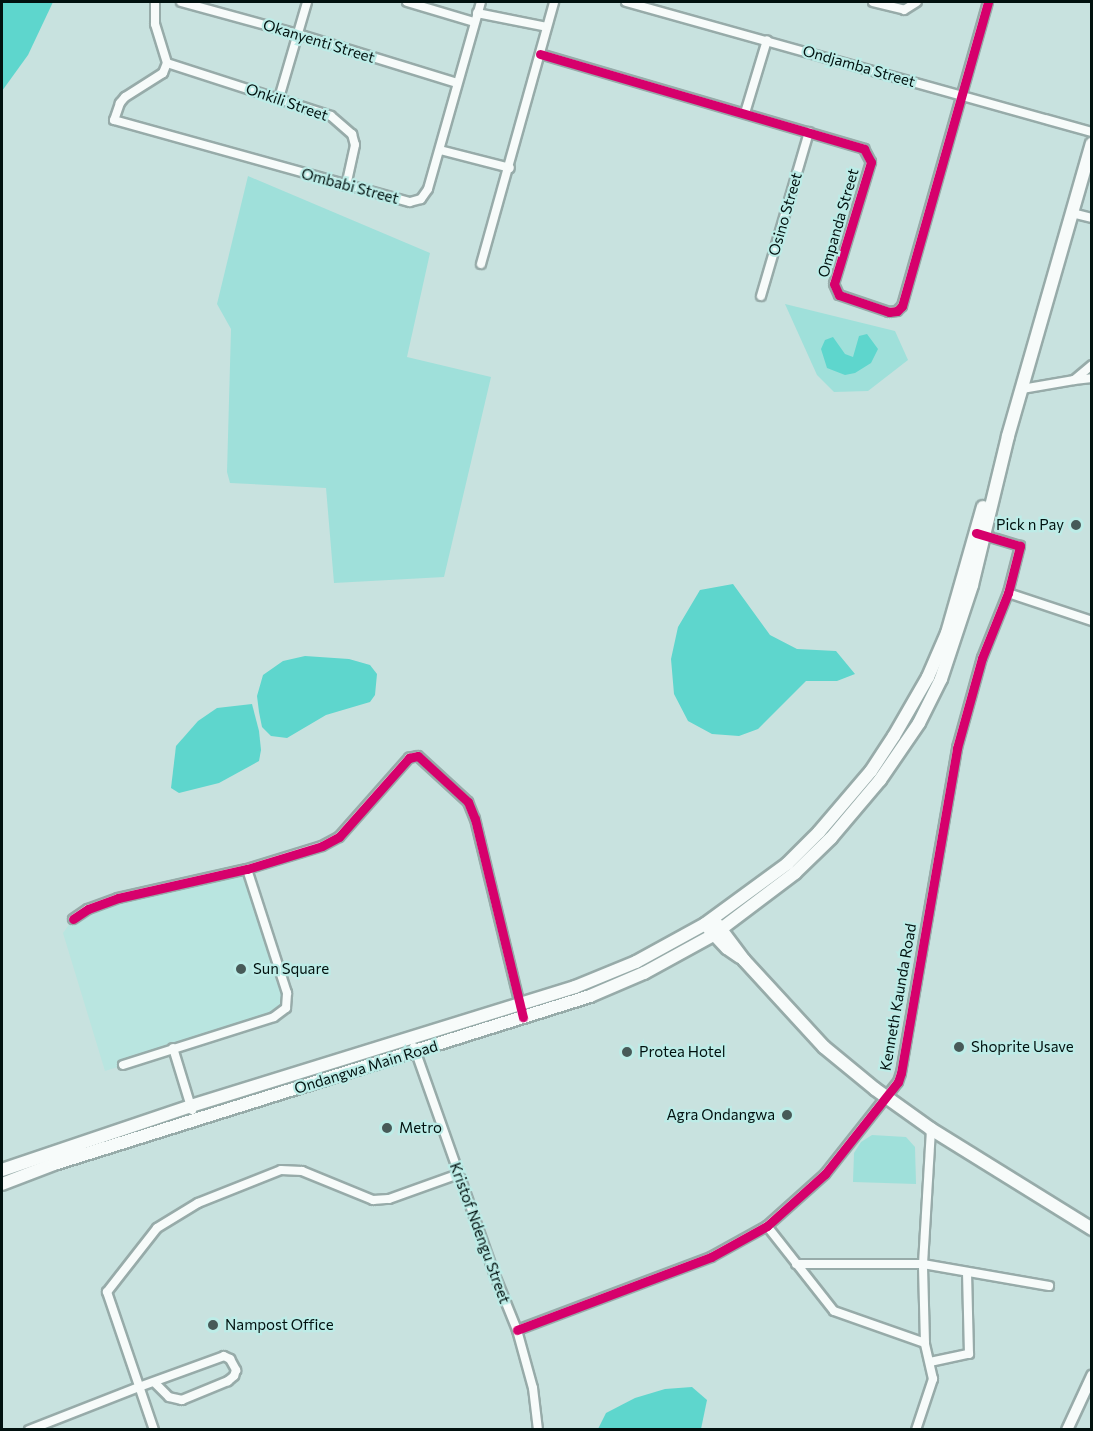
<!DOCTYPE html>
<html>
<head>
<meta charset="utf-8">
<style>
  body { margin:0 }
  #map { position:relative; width:1093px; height:1431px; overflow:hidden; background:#c8e2df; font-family:Commissioner,sans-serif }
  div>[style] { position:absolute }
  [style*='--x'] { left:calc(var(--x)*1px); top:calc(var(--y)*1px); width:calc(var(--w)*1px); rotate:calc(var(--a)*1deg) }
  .built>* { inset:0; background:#b9e5e0 }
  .green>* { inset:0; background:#9fe0da }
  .water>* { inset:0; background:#5ed6cd }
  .roads { filter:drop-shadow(2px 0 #97aba9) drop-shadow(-2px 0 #97aba9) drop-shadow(0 2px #97aba9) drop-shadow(0 -2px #97aba9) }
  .street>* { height:8px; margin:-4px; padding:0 4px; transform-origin:4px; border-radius:4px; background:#f7fbfa }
  .secondary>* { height:10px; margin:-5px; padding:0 5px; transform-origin:5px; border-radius:5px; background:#f7fbfa }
  .primary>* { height:12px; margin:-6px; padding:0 6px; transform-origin:6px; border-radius:6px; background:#f7fbfa }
  .cycleway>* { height:9px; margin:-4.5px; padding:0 4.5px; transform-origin:4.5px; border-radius:4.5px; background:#d6006c }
  .dots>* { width:16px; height:16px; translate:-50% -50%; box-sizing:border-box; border:3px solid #bdece7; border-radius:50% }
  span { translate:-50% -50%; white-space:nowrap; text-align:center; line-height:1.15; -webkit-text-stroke:4.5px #bdece7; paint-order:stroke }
  .street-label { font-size:15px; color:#01110f }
  .poi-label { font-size:15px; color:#01110f }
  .right { translate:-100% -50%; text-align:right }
  .left { translate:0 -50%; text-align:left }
  .frame { position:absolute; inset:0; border:3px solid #01110f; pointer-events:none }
</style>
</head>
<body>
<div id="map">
  <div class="built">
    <i style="clip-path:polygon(247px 869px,287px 993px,286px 1008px,274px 1018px,105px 1071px,63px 933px,73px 919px,88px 909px)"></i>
  </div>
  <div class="green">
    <i style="clip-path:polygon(248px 176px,430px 253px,407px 357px,491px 377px,444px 577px,334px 583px,326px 488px,230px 483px,227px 472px,231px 329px,217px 304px)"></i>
    <i style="clip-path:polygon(785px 304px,895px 331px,908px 360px,868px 391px,834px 392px,817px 375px)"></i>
    <i style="clip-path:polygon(872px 1135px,906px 1137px,915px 1147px,916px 1184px,853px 1182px,854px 1153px,861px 1142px)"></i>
  </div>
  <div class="water">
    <i style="clip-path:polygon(2px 2px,53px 2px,28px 55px,2px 91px)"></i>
    <i style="clip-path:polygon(867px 334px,878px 349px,871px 363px,855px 373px,845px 375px,827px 368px,821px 349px,825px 340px,833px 337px,845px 354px,853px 357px,859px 336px)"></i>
    <i style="clip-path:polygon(733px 584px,770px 635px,797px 649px,836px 651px,855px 674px,837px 681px,806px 681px,758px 729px,739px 736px,712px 734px,688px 721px,674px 694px,671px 659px,678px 627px,700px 590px)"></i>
    <i style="clip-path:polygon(305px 656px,349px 659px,370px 665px,377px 674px,375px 695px,370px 702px,326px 715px,287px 738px,271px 736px,262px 727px,259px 712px,257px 696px,263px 675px,283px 661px)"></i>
    <i style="clip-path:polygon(252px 704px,259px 731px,261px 750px,259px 761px,219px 783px,179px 793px,171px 788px,176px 746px,198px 721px,217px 708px)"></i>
    <i style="clip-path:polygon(692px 1387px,707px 1400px,701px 1429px,598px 1429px,606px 1413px,635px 1398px,665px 1389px)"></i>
  </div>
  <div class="roads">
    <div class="street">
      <i style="--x:155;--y:2;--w:22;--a:90"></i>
      <i style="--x:155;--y:24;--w:41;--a:72.9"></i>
      <i style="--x:167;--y:63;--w:11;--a:112"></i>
      <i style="--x:163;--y:73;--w:45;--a:147.7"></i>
      <i style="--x:125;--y:97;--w:8;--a:130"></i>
      <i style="--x:120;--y:103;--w:18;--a:109"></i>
      <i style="--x:114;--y:120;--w:307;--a:15.5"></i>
      <i style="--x:410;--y:202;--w:11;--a:-15"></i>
      <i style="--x:421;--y:199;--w:12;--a:-55"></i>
      <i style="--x:428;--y:189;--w:194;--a:-74.2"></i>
      <i style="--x:181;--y:2;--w:121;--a:15.3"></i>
      <i style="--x:298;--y:34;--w:166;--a:17.1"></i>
      <i style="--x:407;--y:2;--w:70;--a:16.6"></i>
      <i style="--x:626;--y:2;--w:484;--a:15.6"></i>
      <i style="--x:873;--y:2;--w:32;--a:14"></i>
      <i style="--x:904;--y:10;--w:15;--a:-32"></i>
      <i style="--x:477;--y:13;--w:71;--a:11.3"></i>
      <i style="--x:540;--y:54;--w:338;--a:16.3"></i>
      <i style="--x:864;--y:149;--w:15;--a:62"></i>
      <i style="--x:871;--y:162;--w:127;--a:106.9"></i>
      <i style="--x:834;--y:284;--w:12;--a:66"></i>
      <i style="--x:839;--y:295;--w:53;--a:18.8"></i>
      <i style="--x:889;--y:312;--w:8;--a:-7"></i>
      <i style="--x:897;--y:311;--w:7;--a:-45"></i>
      <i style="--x:902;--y:306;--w:316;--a:-74.2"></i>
      <i style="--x:167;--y:63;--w:172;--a:17.9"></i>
      <i style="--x:331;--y:116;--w:28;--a:41"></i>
      <i style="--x:352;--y:134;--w:11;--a:75"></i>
      <i style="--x:355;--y:145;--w:42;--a:102.4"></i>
      <i style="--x:279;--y:98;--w:100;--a:-73.7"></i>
      <i style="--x:745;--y:113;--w:76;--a:-73.2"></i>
      <i style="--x:440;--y:150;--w:72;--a:14.4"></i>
      <i style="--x:1072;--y:213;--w:21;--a:14"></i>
      <i style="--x:481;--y:264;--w:272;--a:-74.4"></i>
      <i style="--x:761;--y:296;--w:171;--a:-73.7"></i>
      <i style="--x:1074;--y:380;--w:18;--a:-6"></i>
      <i style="--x:1022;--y:389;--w:53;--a:-9.8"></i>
      <i style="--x:1074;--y:380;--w:23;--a:-40"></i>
      <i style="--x:1008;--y:593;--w:89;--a:18.4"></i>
      <i style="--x:73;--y:919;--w:18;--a:-34"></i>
      <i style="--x:88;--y:909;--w:32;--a:-20"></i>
      <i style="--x:118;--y:898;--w:132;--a:-12.7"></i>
      <i style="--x:247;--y:869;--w:78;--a:-17"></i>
      <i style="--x:322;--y:846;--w:19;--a:-28"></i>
      <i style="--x:339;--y:837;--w:106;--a:-48.5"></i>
      <i style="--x:409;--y:758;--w:9;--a:-13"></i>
      <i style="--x:418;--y:756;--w:68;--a:42.6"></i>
      <i style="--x:468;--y:802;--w:18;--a:68"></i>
      <i style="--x:475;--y:819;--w:204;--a:76.4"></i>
      <i style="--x:414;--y:1047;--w:240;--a:70.5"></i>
      <i style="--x:494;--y:1273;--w:61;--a:68"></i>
      <i style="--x:517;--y:1330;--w:60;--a:74.6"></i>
      <i style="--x:533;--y:1388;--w:42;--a:83.2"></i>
      <i style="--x:173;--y:1048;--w:65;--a:73"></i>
      <i style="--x:123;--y:1065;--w:158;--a:-17.6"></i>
      <i style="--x:274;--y:1017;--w:15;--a:-37"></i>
      <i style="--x:286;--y:1008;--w:15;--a:-86"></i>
      <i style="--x:287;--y:993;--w:130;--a:-107.9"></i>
      <i style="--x:767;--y:1226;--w:108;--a:51.8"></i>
      <i style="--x:834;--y:1311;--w:96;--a:19.4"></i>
      <i style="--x:796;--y:1264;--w:127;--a:0"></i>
      <i style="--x:923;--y:1264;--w:128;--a:9.9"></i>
      <i style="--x:517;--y:1330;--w:207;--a:-20.6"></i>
      <i style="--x:711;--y:1257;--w:64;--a:-29"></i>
      <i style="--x:767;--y:1226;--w:78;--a:-41.9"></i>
      <i style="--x:825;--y:1174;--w:117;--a:-51.6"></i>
      <i style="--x:898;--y:1082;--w:9;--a:-72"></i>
      <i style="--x:901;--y:1073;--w:330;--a:-80.2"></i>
      <i style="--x:957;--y:748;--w:93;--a:-74.5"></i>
      <i style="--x:982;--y:658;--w:70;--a:-68.2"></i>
      <i style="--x:1008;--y:593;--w:49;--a:-75.7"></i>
      <i style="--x:1020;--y:546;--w:42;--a:-163.3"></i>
      <i style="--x:930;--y:1362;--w:40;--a:-12"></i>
      <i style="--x:969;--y:1354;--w:81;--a:-91.4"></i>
      <i style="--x:29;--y:1430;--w:118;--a:-21.4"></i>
      <i style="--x:139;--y:1387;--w:90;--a:-20"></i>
      <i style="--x:224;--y:1356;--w:7;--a:27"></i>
      <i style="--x:230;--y:1359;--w:13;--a:61"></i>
      <i style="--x:236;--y:1370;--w:6;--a:108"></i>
      <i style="--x:234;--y:1376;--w:8;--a:140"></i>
      <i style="--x:228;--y:1381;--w:50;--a:157.6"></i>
      <i style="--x:182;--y:1400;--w:13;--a:-167"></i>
      <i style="--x:169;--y:1397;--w:21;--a:-135"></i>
      <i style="--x:154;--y:1430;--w:146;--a:-108.8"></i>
      <i style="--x:107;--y:1292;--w:81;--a:-52"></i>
      <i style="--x:157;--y:1228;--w:48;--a:-31.4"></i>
      <i style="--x:198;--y:1203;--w:89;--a:-21.7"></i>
      <i style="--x:281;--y:1170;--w:21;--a:3"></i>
      <i style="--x:302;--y:1171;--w:77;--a:22.2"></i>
      <i style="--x:373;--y:1200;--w:16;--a:-4"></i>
      <i style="--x:389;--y:1199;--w:74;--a:-19.7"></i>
      <i style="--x:916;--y:1430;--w:54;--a:-71.6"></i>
      <i style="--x:933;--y:1379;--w:37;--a:-103"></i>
      <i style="--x:925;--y:1343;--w:79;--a:-91.5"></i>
      <i style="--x:923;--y:1264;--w:135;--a:-86.6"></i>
    </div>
    <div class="secondary">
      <i style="--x:1067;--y:1430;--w:60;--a:-65.2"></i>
    </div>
    <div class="primary">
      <i style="--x:717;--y:924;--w:45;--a:53.1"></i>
      <i style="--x:744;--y:960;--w:118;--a:47.4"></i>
      <i style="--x:824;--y:1047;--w:66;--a:39.5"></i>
      <i style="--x:875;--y:1089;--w:69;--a:35.5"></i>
      <i style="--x:931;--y:1129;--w:190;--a:31.8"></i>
      <i style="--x:709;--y:929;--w:26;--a:47"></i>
      <i style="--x:727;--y:948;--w:16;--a:35"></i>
      <i style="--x:2;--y:1170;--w:200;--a:-18.7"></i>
      <i style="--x:191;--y:1106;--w:402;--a:-17.2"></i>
      <i style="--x:575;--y:987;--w:66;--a:-22.3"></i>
      <i style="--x:636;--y:962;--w:79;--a:-28.8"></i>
      <i style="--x:705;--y:924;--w:102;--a:-36.2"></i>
      <i style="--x:787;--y:864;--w:45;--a:-45"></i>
      <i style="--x:819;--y:832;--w:80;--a:-49.6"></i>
      <i style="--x:871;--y:771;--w:42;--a:-56.7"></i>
      <i style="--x:894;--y:736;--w:68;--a:-60"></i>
      <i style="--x:928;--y:677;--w:48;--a:-66.6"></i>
      <i style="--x:947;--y:633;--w:131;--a:-74.1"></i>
      <i style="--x:2;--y:1184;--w:56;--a:-21"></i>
      <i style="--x:54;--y:1164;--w:562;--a:-17.4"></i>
      <i style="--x:590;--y:996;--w:59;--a:-23.1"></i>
      <i style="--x:644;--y:973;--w:79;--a:-28.8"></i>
      <i style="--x:713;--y:935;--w:103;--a:-37.1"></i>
      <i style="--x:795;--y:873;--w:50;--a:-44.2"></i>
      <i style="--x:831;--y:838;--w:76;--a:-49.8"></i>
      <i style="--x:880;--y:780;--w:69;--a:-55.6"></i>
      <i style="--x:919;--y:723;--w:49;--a:-63.4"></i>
      <i style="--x:941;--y:679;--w:99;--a:-71.7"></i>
      <i style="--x:972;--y:585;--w:153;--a:-76.4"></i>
      <i style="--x:1008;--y:436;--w:304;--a:-74"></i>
    </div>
  </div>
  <div class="cycleway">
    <i style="--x:540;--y:54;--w:338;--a:16.3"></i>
    <i style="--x:864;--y:149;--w:15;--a:62"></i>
    <i style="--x:871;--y:162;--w:127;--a:106.9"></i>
    <i style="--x:834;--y:284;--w:12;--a:66"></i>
    <i style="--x:839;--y:295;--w:53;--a:18.8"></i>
    <i style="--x:889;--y:312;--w:8;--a:-7"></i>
    <i style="--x:897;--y:311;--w:7;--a:-45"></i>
    <i style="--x:902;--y:306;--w:316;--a:-74.2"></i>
    <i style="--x:73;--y:919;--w:18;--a:-34"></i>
    <i style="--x:88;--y:909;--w:32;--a:-20"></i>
    <i style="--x:118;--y:898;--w:132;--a:-12.7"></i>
    <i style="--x:247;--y:869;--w:78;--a:-17"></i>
    <i style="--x:322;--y:846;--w:19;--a:-28"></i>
    <i style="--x:339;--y:837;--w:106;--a:-48.5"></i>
    <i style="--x:409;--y:758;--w:9;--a:-13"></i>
    <i style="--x:418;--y:756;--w:68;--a:42.6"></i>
    <i style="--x:468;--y:802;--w:18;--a:68"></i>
    <i style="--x:475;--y:819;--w:204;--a:76.4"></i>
    <i style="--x:517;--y:1330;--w:207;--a:-20.6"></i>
    <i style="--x:711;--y:1257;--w:64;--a:-29"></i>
    <i style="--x:767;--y:1226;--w:78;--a:-41.9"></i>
    <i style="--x:825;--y:1174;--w:117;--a:-51.6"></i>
    <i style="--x:898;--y:1082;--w:9;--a:-72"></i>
    <i style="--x:901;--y:1073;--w:330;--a:-80.2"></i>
    <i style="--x:957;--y:748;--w:93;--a:-74.5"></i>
    <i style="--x:982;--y:658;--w:70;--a:-68.2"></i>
    <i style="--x:1008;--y:593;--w:49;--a:-75.7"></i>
    <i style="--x:1020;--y:546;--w:46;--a:-163.5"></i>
  </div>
  <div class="dots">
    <i style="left:1076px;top:525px;background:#475a58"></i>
    <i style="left:241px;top:969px;background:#475a58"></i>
    <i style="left:959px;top:1047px;background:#475a58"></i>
    <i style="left:627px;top:1052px;background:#475a58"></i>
    <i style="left:787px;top:1115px;background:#475a58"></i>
    <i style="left:387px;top:1128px;background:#475a58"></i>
    <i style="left:213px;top:1325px;background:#475a58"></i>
  </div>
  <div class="street-label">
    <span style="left:319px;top:41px;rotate:17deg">Okanyenti Street</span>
    <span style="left:859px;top:66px;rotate:16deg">Ondjamba Street</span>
    <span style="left:287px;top:102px;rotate:19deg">Onkili Street</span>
    <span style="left:350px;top:186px;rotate:15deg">Ombabi Street</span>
    <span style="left:785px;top:214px;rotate:-74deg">Osino Street</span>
    <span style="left:838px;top:223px;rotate:-74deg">Ompanda Street</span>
    <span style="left:898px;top:997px;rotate:-80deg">Kenneth Kaunda Road</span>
    <span style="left:366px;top:1067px;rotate:-17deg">Ondangwa Main Road</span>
    <span style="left:480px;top:1233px;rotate:70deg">Kristof Ndengu Street</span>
  </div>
  <div class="poi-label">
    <span class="right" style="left:1064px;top:525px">Pick n Pay</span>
    <span class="left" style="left:253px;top:969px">Sun Square</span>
    <span class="left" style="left:971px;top:1047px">Shoprite Usave</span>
    <span class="left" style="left:639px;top:1052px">Protea Hotel</span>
    <span class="right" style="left:775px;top:1115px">Agra Ondangwa</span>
    <span class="left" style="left:399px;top:1128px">Metro</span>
    <span class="left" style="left:225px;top:1325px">Nampost Office</span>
  </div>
  <div class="frame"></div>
</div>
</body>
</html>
